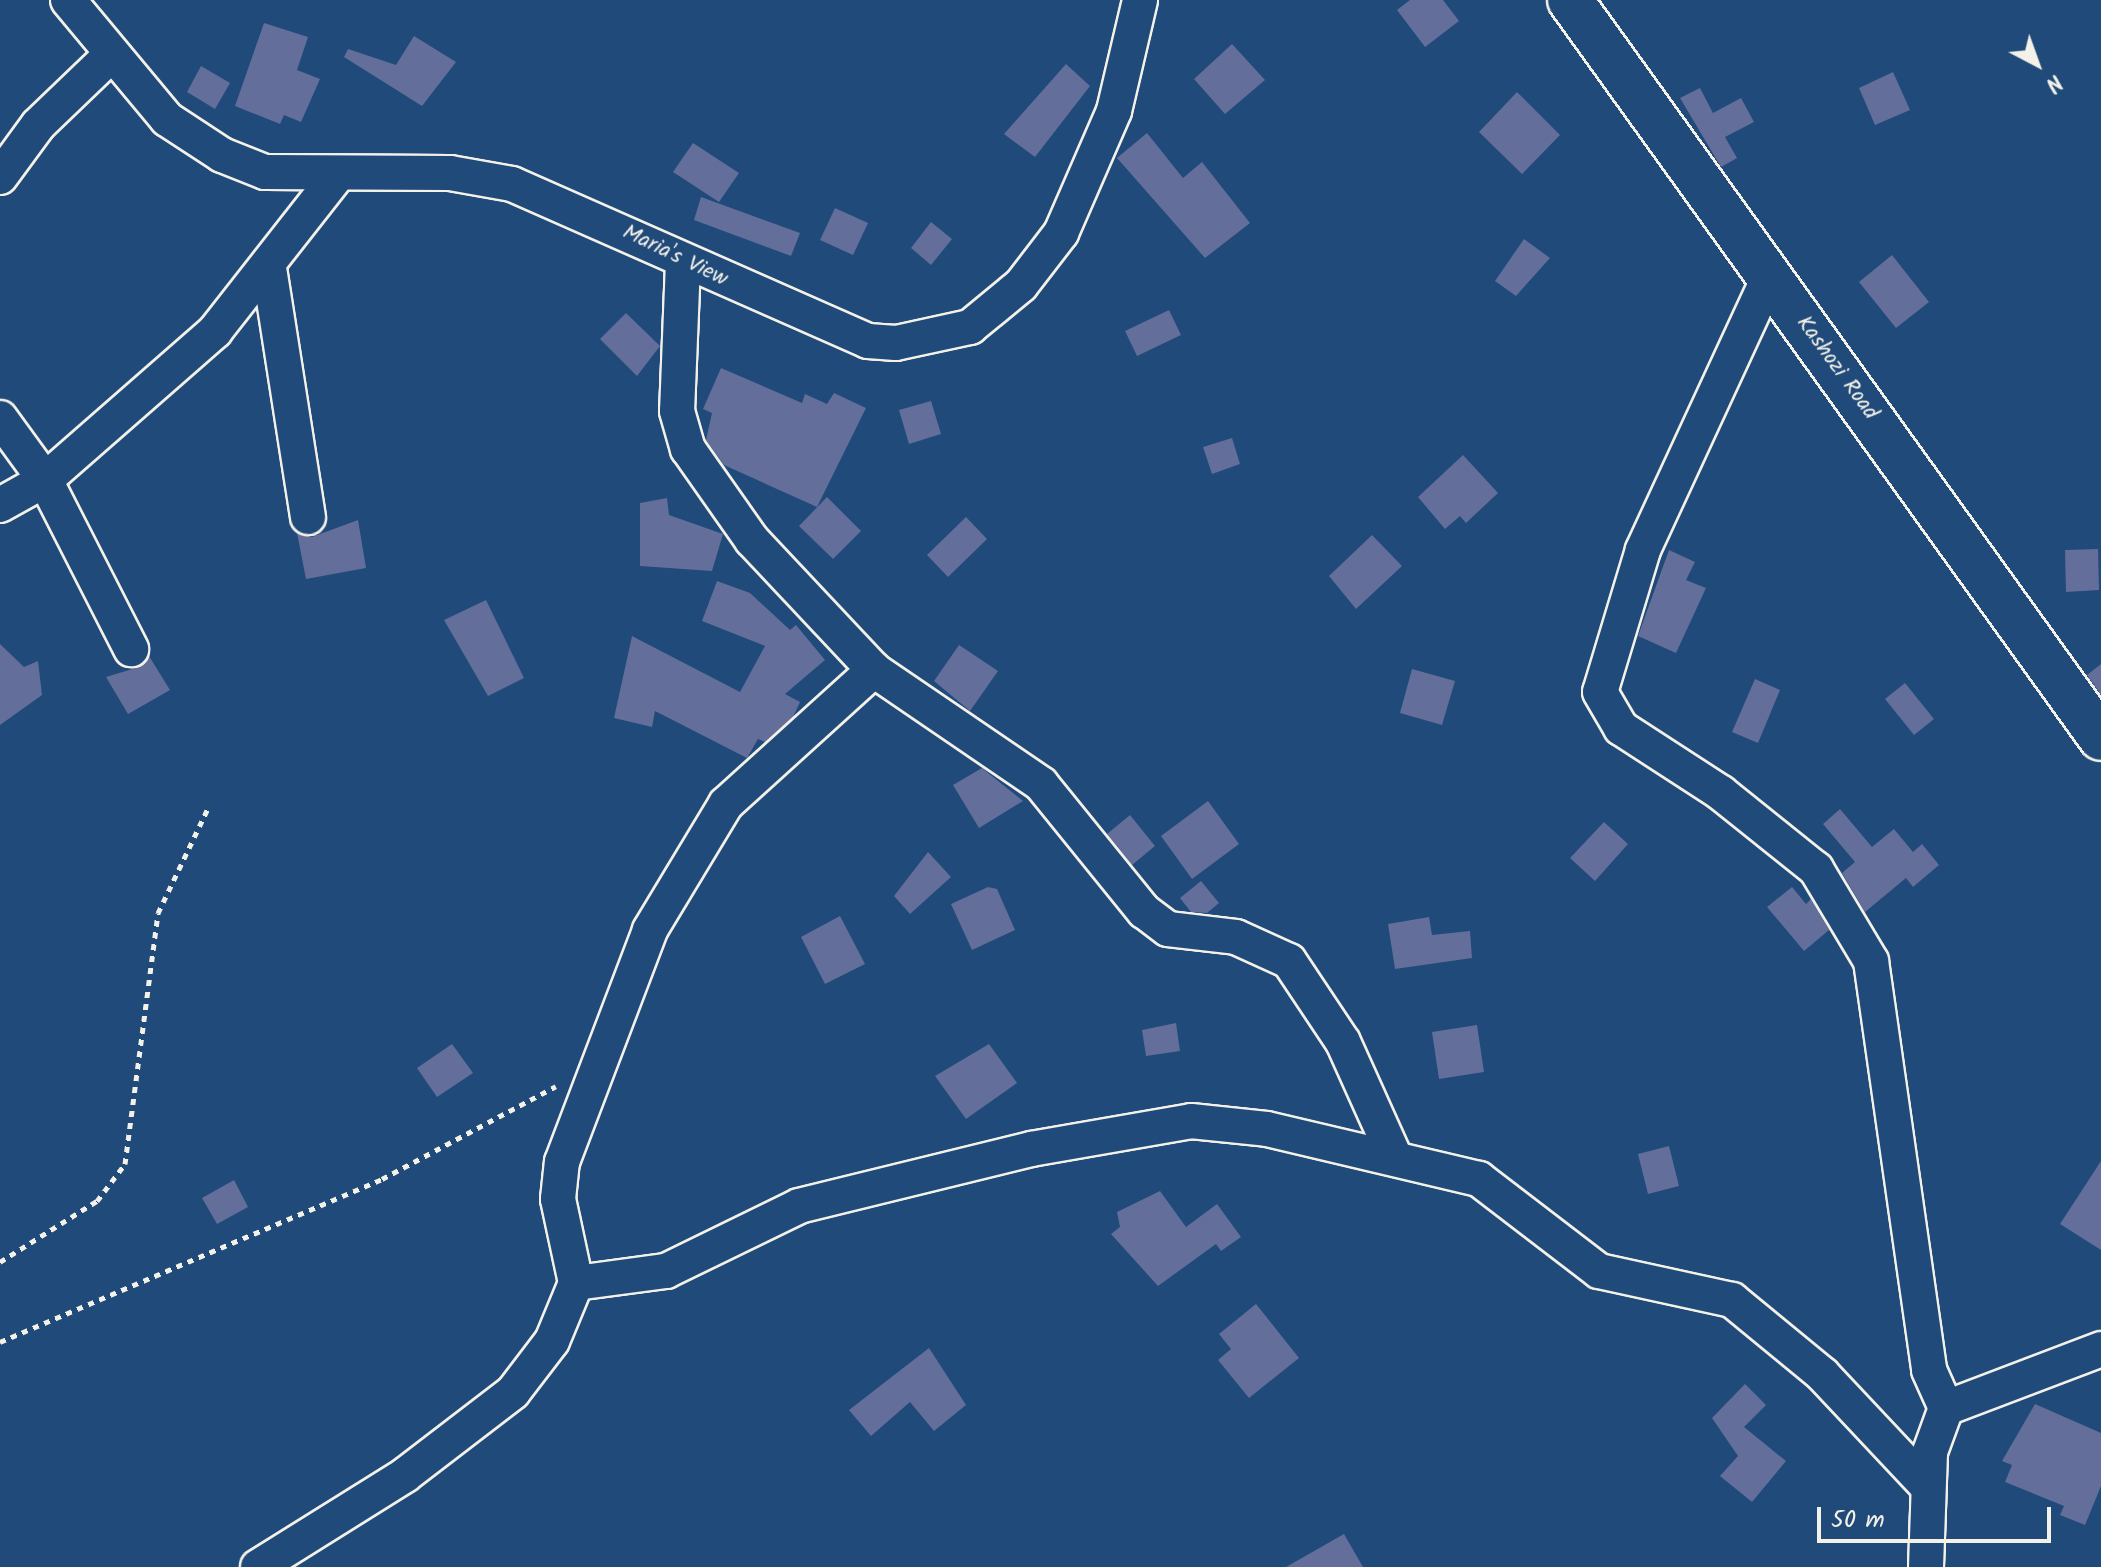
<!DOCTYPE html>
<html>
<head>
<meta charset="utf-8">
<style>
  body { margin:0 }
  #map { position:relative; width:2101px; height:1567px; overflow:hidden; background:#1f4a7a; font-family:Kalam,sans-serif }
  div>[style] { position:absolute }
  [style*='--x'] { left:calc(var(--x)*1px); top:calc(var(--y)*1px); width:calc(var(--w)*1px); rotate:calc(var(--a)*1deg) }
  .building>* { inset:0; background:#636e9a }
  .path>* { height:5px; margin-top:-2.5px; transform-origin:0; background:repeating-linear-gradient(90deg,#f4f1e8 0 6px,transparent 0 12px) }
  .roads { filter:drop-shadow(2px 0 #f4f1e8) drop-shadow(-2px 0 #f4f1e8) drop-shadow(0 2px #f4f1e8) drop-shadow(0 -2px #f4f1e8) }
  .minor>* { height:34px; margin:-17px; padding:0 17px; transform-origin:17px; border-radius:17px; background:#1f4a7a }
  .secondary>* { height:44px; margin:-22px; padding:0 22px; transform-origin:22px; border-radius:22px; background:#1f4a7a }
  span { translate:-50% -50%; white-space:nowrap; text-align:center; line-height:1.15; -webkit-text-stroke:7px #1f4a7a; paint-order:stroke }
  .street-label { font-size:22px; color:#f4f1e8 }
  .north { position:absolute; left:1997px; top:24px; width:80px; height:80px; -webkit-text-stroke:6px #1f4a7a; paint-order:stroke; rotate:139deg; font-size:22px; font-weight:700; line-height:32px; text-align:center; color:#f4f1e8 }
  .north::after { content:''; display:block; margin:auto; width:28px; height:36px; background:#f4f1e8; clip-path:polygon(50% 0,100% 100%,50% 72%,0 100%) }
  .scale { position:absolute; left:1817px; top:1507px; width:234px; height:36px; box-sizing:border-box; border:4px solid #f4f1e8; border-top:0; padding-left:10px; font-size:24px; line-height:28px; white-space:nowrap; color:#f4f1e8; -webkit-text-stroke:6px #1f4a7a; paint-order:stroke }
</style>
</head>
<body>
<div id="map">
  <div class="building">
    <i style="clip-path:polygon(1410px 0,1443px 0,1459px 21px,1425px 47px,1397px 10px)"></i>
    <i style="clip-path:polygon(264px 23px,308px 37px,297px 70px,320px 79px,301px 122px,284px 115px,280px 124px,235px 106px)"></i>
    <i style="clip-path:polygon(414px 36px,456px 62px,422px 106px,344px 57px,348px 49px,396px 65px)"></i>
    <i style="clip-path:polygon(1232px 44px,1265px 80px,1225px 114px,1194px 79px)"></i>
    <i style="clip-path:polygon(1066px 64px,1090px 86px,1035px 157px,1004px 134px)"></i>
    <i style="clip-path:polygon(201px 66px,230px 83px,215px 109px,187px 92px)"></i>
    <i style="clip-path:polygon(1893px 72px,1910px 110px,1875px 125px,1859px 88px)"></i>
    <i style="clip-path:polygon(1700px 88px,1713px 113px,1741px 98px,1754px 122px,1725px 137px,1737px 158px,1721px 167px,1680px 98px)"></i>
    <i style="clip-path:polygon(1517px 92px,1560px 135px,1522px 174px,1479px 132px)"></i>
    <i style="clip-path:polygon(1147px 133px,1183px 178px,1202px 162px,1250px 223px,1205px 258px,1117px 158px)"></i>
    <i style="clip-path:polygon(693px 143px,739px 173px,719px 202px,673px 172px)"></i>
    <i style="clip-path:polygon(701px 197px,800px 233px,791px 256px,694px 220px)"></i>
    <i style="clip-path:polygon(835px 208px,868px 223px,853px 255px,820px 240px)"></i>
    <i style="clip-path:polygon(931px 222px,952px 239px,931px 265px,911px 248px)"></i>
    <i style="clip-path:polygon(1524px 239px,1550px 258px,1516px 296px,1495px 281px)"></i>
    <i style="clip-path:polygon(1892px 255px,1929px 302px,1896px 328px,1859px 282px)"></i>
    <i style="clip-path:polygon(1169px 310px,1181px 335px,1137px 356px,1125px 331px)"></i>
    <i style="clip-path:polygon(626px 313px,660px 346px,637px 376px,600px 339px)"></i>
    <i style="clip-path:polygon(721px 368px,802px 403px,805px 394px,827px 404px,834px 393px,866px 408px,817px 507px,724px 465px,706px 440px,712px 413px,703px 409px)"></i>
    <i style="clip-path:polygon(931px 401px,941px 434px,909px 444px,899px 410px)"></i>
    <i style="clip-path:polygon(1232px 438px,1240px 464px,1212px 474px,1203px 447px)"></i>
    <i style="clip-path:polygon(1463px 455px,1498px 493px,1466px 523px,1460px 516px,1445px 529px,1418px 497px)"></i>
    <i style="clip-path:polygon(827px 497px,861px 531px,833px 559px,799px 526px)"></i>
    <i style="clip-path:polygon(667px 498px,669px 515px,723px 534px,712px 571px,640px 566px,640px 503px)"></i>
    <i style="clip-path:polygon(966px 517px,987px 539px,948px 577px,927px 555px)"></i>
    <i style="clip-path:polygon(358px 520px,366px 568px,306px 579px,297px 533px,312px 537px)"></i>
    <i style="clip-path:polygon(1372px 535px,1402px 566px,1356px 609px,1329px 576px)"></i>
    <i style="clip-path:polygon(2098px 549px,2099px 590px,2066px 592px,2065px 550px)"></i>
    <i style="clip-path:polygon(1669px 550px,1695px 562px,1686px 580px,1706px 588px,1676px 653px,1638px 636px)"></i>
    <i style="clip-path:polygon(717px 581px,750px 593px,790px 630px,796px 625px,825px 660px,785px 694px,800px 702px,793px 717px,765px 742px,758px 739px,747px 758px,655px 711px,652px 727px,614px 718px,632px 636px,740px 692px,765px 646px,702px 621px)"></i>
    <i style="clip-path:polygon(486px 600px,524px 678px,488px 696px,444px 620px)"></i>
    <i style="clip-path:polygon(0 644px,24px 667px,38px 661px,42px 695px,0 725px)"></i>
    <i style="clip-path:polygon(959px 645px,998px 671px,970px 711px,934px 681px)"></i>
    <i style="clip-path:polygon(149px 656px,170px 690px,128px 714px,106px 677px,139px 667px)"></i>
    <i style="clip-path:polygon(2101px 664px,2101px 695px,2087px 675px)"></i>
    <i style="clip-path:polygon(1412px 669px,1455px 681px,1442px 725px,1400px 713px)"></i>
    <i style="clip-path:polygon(1755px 679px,1780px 690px,1758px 743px,1732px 732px)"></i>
    <i style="clip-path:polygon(1905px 683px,1934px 719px,1914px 735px,1885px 699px)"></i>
    <i style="clip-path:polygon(982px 768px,1023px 801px,979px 828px,953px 785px)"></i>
    <i style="clip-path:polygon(1208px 801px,1239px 844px,1192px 879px,1161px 836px)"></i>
    <i style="clip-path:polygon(1840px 809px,1872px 847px,1894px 829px,1913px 852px,1922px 844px,1939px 865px,1913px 887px,1906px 878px,1865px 912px,1842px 873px,1855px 862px,1823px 824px)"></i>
    <i style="clip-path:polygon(1130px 815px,1155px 846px,1132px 865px,1107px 834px)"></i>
    <i style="clip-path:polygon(1604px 822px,1628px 844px,1595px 881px,1570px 858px)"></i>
    <i style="clip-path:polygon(928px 852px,951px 877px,910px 914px,894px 896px)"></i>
    <i style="clip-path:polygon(1201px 881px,1219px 903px,1207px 913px,1191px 912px,1180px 898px)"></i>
    <i style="clip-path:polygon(988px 887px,997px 889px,1015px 930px,972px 950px,951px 904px)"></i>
    <i style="clip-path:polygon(1792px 887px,1806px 904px,1811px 899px,1829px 930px,1804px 951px,1767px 907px)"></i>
    <i style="clip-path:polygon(840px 916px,865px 964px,825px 984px,801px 937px)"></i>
    <i style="clip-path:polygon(1429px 917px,1432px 935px,1470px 931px,1472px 958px,1395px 969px,1388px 924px)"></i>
    <i style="clip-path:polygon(1176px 1023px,1180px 1051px,1146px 1056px,1142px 1030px)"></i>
    <i style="clip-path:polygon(1477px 1025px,1484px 1072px,1439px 1079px,1432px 1032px)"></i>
    <i style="clip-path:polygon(452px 1044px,473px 1073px,437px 1097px,417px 1068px)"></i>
    <i style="clip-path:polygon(989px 1044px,1017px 1083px,966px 1119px,935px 1076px)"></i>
    <i style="clip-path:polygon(1669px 1146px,1679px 1186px,1648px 1194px,1638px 1154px)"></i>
    <i style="clip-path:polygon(2101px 1161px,2101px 1250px,2060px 1224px)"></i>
    <i style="clip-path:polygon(234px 1180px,248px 1207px,217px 1224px,202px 1198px)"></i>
    <i style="clip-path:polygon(1160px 1191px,1186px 1227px,1217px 1204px,1241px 1237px,1221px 1251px,1216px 1244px,1158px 1286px,1111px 1234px,1120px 1227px,1117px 1212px)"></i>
    <i style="clip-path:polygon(1256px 1304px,1299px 1358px,1249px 1398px,1218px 1360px,1231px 1349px,1219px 1334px)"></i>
    <i style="clip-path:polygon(929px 1348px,966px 1405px,934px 1431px,910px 1402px,871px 1436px,849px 1410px)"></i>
    <i style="clip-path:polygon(1745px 1384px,1766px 1405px,1744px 1427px,1786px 1461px,1752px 1502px,1720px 1476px,1738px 1456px,1712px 1418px)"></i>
    <i style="clip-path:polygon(2035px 1404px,2101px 1433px,2101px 1486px,2085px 1525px,2060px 1515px,2064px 1506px,2005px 1482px,2012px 1465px,2002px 1461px)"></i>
    <i style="clip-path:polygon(1344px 1534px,1363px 1567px,1286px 1567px)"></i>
  </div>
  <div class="path">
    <i style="--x:0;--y:1262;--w:115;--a:-32.2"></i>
    <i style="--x:97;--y:1201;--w:46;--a:-52.9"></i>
    <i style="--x:125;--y:1164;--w:253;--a:-82.5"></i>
    <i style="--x:158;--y:913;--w:119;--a:-64.5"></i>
    <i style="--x:0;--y:1342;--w:415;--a:-23.1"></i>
    <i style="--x:382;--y:1179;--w:197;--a:-28.1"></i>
  </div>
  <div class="roads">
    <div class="minor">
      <i style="--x:68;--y:0;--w:155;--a:50.2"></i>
      <i style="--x:167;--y:119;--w:66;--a:33.2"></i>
      <i style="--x:222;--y:155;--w:46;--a:21.6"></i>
      <i style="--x:265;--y:172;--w:185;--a:0.3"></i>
      <i style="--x:450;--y:173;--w:63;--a:10.1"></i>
      <i style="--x:512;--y:184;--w:389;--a:23.8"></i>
      <i style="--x:868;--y:341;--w:28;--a:4"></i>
      <i style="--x:896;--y:343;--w:76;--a:-12.2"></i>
      <i style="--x:970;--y:327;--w:66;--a:-39.5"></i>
      <i style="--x:1021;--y:285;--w:66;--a:-52.4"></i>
      <i style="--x:1061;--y:233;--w:133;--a:-66.5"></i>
      <i style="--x:1114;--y:111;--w:114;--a:-76.8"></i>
      <i style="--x:0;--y:177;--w:64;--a:-53.8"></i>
      <i style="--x:38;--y:125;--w:101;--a:-43.8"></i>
      <i style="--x:683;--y:263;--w:148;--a:92.3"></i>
      <i style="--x:677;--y:411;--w:40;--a:74"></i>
      <i style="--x:688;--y:449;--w:111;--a:54.9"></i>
      <i style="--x:752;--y:540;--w:178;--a:46.8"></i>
      <i style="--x:874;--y:670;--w:202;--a:34.3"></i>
      <i style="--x:1041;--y:784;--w:164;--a:51"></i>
      <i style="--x:1144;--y:911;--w:30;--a:37"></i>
      <i style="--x:1168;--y:929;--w:68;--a:6.7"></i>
      <i style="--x:1236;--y:937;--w:58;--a:24.4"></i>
      <i style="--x:1289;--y:961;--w:97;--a:56.3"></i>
      <i style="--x:1343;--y:1042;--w:122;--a:65.8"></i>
      <i style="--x:269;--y:268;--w:252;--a:81.1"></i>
      <i style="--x:1770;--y:275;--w:303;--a:114.8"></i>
      <i style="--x:1643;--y:550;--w:148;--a:106.8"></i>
      <i style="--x:1600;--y:692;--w:42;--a:59.7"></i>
      <i style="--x:1621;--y:728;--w:119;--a:33"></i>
      <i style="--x:1721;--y:793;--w:122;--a:38.7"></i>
      <i style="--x:1816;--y:869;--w:107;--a:59.1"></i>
      <i style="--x:1871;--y:961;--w:413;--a:81.9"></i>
      <i style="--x:1929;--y:1370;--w:42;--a:65.9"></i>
      <i style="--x:0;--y:418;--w:77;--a:54"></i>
      <i style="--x:45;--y:480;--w:190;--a:63"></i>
      <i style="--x:0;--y:505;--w:51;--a:-29.1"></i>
      <i style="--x:45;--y:480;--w:226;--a:-41.2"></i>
      <i style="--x:215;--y:331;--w:194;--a:-51.9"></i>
      <i style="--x:576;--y:1283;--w:91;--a:-7.6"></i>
      <i style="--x:666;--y:1271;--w:148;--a:-26"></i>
      <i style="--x:799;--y:1206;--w:239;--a:-13.8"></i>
      <i style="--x:1031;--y:1149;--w:162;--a:-9.9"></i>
      <i style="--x:1191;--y:1121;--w:76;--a:6"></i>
      <i style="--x:1267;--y:1129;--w:218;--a:13.3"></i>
      <i style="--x:1479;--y:1179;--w:151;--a:37.5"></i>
      <i style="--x:1599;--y:1271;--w:136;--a:12.3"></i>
      <i style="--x:1732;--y:1300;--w:117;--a:39.4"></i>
      <i style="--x:1822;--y:1374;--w:154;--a:46.8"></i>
      <i style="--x:258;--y:1567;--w:173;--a:-32"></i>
      <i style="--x:405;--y:1475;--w:136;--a:-37.5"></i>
      <i style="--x:513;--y:1392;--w:64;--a:-52.6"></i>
      <i style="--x:552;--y:1341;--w:63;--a:-67.5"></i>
      <i style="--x:576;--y:1283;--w:86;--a:-102.1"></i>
      <i style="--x:558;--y:1199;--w:37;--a:-84"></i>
      <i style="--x:562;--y:1162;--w:248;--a:-69.2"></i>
      <i style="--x:650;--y:930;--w:147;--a:-58.9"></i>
      <i style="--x:726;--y:804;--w:200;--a:-42.2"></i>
      <i style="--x:1926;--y:1567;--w:115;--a:-88"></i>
      <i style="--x:1930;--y:1452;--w:47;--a:-70"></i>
      <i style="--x:1946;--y:1408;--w:166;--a:-20.8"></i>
    </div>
    <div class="secondary">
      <i style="--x:1570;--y:0;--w:909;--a:54.26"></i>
    </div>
  </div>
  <div class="street-label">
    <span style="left:675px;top:256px;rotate:26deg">Maria's View</span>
    <span style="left:1837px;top:368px;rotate:54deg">Kashozi Road</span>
  </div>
  <div class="north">N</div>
  <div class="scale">50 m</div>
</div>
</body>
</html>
